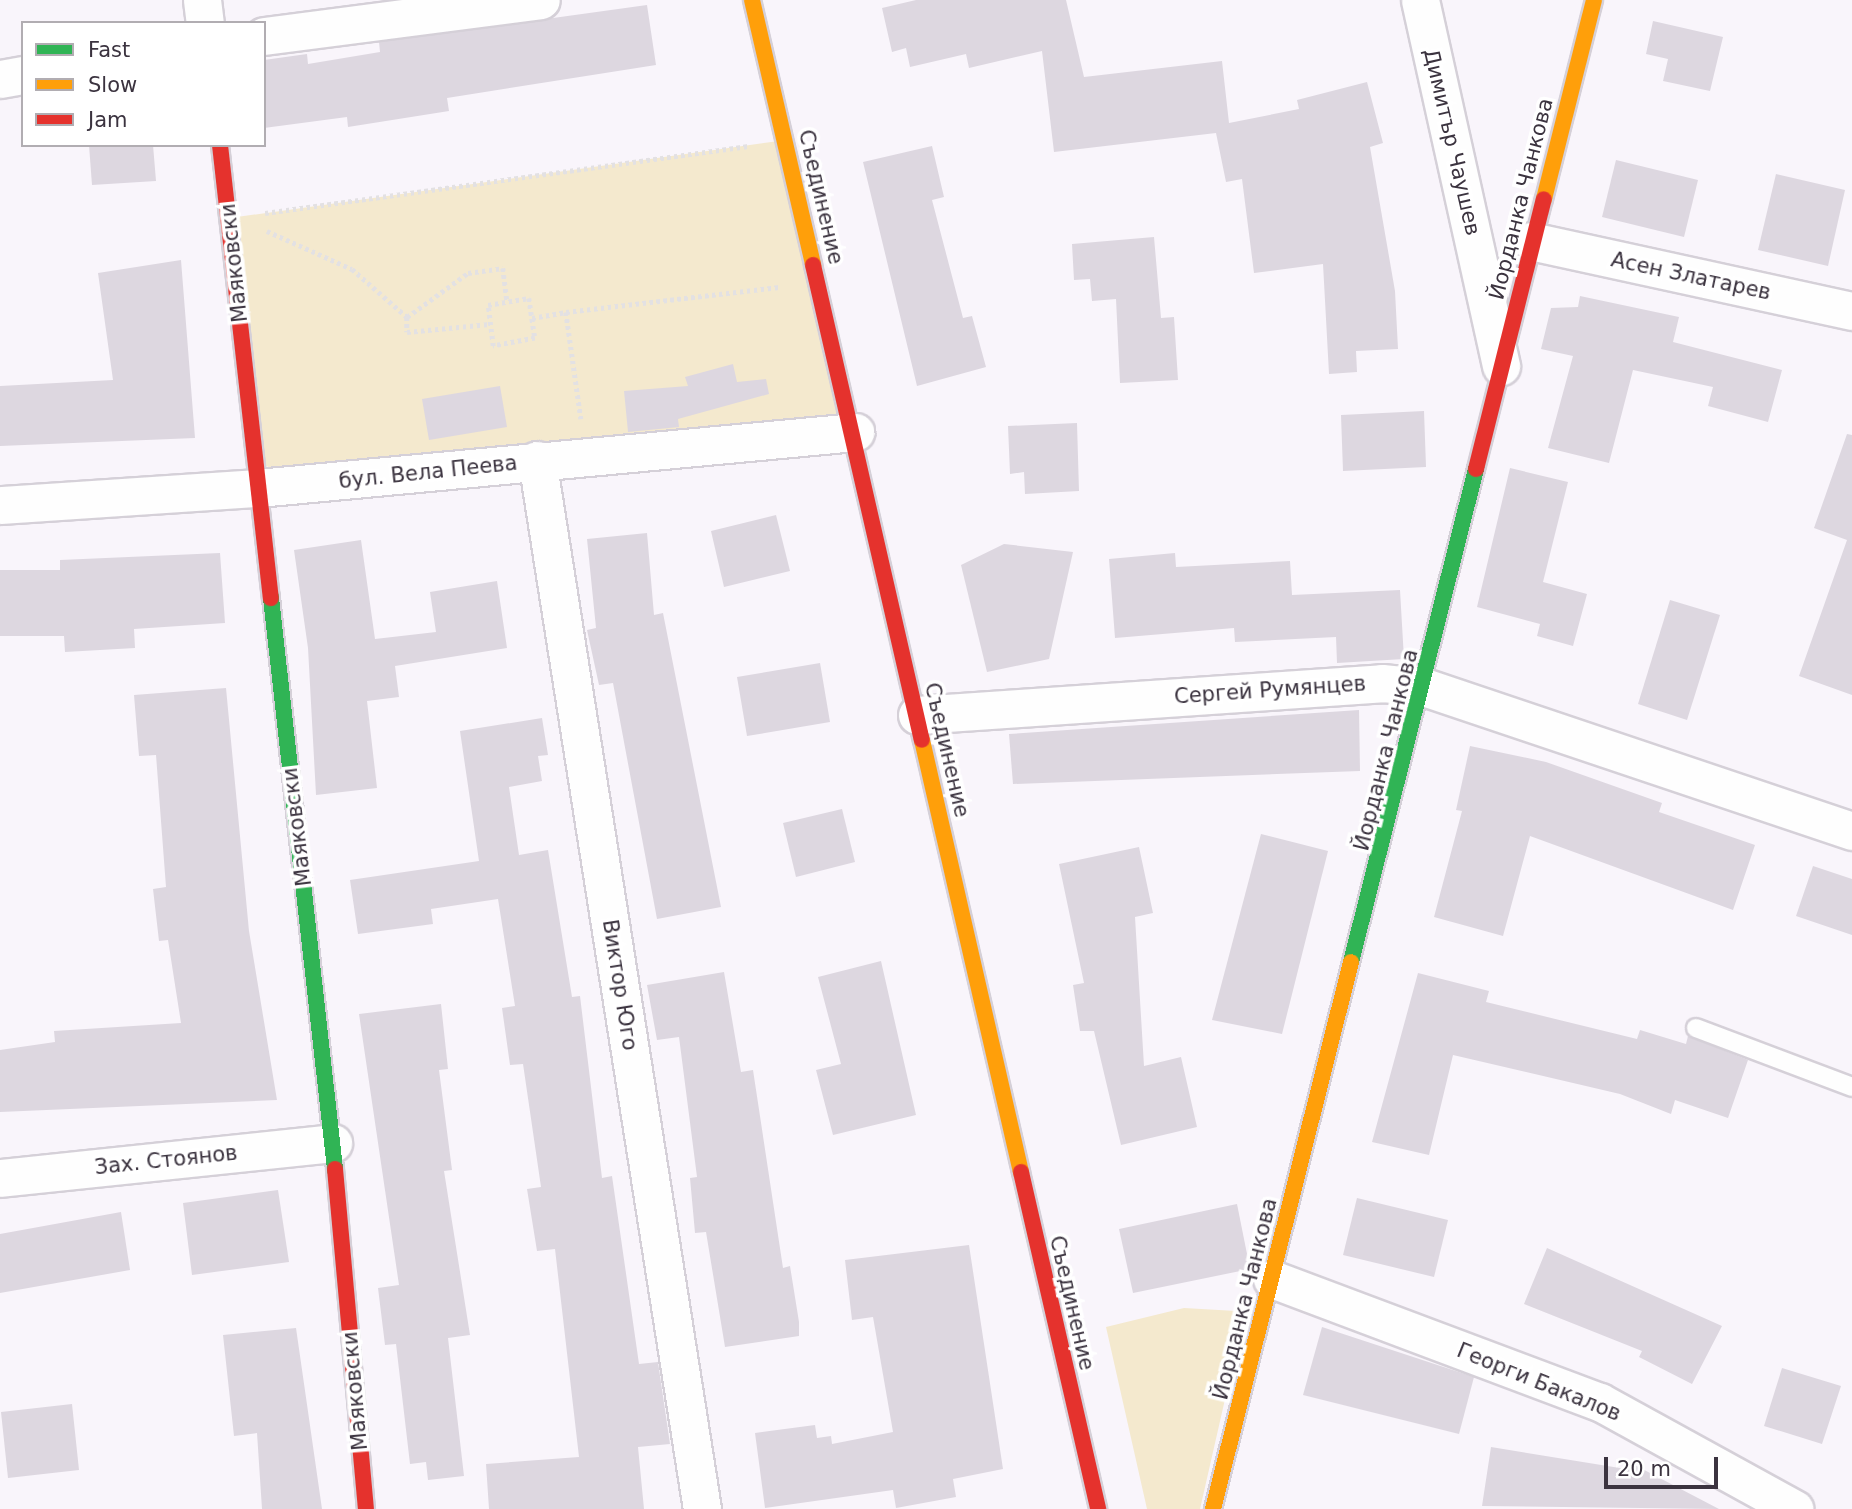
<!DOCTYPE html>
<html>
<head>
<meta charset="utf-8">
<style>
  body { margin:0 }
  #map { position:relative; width:1852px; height:1509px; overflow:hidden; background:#f9f5fb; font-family:"DejaVu Sans",sans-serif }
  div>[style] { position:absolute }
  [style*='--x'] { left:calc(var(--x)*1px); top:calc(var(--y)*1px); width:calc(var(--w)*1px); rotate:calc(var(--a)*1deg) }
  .green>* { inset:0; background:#f4e9ce }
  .building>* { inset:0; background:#ddd7e0 }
  .path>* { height:4.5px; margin-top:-2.25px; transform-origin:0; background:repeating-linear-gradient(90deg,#e3e1e3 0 3.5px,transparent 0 7px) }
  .roads { filter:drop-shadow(2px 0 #d5d0d8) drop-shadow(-2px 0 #d5d0d8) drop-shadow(0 2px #d5d0d8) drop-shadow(0 -2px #d5d0d8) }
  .lane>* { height:18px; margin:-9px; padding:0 9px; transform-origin:9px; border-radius:9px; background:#fefefe }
  .street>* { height:37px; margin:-18.5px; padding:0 18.5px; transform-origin:18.5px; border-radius:18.5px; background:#fefefe }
  .fast>* { height:16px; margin:-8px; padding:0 8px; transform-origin:8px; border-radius:8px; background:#30b455 }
  .slow>* { height:16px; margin:-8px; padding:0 8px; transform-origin:8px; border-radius:8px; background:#ff9f0a }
  .jam>* { height:16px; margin:-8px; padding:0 8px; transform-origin:8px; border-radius:8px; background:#e5322d }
  span { translate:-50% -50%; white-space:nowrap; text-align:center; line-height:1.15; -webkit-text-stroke:7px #fff; paint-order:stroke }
  .street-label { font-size:21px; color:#3b333f }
  .legend { position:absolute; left:21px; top:21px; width:245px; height:126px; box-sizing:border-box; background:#fff; border:2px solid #b1adb2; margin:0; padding:9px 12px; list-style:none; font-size:21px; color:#3b333f }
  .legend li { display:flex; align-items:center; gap:14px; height:35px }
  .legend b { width:35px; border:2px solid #b1adb2 }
  .scale { position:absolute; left:1604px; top:1457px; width:114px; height:32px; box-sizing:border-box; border:4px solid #3b333f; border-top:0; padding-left:9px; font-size:21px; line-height:24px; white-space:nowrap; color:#3b333f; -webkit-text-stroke:5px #fff; paint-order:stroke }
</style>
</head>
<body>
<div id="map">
  <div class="green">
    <i style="clip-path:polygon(786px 140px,855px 432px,301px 484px,255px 460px,230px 218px)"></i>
    <i style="clip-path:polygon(1184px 1308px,1236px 1311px,1241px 1329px,1200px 1509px,1147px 1509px,1106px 1327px)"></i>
  </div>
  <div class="building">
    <i style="clip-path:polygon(916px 0,1066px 0,1084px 77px,1222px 61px,1229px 123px,1299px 109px,1297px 100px,1367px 82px,1383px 143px,1370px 147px,1395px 291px,1398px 349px,1356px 351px,1357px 372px,1329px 374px,1323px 264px,1254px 273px,1242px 179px,1226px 182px,1216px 133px,1054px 152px,1042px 51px,969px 68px,966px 54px,910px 67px,906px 48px,892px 52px,882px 8px)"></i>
    <i style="clip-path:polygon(647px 5px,656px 65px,447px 98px,449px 111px,348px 127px,347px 117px,264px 128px,264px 60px,307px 54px,308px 64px,380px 52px,379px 42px)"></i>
    <i style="clip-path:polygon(1653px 21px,1723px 37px,1710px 91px,1663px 81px,1668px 59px,1646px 54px)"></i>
    <i style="clip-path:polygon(89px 145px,153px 145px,156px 181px,92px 185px)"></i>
    <i style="clip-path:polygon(932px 146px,944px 197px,932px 200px,963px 318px,972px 316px,986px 367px,917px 386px,863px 162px)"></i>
    <i style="clip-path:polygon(1616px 160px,1698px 180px,1684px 237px,1602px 217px)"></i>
    <i style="clip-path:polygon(1776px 174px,1845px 190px,1828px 266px,1758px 250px)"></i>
    <i style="clip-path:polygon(1154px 237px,1161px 318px,1174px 317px,1178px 380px,1120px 383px,1116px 299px,1092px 301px,1090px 279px,1074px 280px,1072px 244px)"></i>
    <i style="clip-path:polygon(181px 260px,195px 438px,0 446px,0 386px,113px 380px,98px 273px)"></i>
    <i style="clip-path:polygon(1580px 296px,1679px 317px,1673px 342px,1782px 370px,1768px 422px,1708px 406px,1713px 387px,1633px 370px,1609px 463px,1548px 448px,1573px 356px,1541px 349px,1551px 308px,1578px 307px)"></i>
    <i style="clip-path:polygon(733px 364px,737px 382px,766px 379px,769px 394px,678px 419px,679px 427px,628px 432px,624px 391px,688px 386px,685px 377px)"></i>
    <i style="clip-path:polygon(500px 386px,507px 427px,429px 440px,422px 399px)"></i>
    <i style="clip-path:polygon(1424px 411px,1426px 467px,1343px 471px,1341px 415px)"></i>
    <i style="clip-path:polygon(1077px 423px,1079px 491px,1025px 494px,1024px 472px,1010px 474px,1008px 426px)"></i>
    <i style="clip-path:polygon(1847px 434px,1852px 435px,1852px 695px,1799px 676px,1847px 540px,1814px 528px)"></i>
    <i style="clip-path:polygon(1510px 468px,1568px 482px,1543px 582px,1587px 594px,1573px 646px,1537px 636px,1540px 624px,1477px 607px)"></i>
    <i style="clip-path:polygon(776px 515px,790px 571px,724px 587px,711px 531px)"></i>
    <i style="clip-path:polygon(647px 533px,654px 615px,663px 613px,721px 907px,657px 919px,613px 683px,599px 685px,587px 630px,596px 628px,587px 539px)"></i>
    <i style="clip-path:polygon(361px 540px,375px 639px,436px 632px,430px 592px,497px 581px,507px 648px,395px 666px,399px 697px,367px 701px,377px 788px,316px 795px,308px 648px,294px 550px)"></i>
    <i style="clip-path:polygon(1004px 544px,1073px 552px,1049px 659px,987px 672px,961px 565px)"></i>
    <i style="clip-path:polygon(220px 553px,225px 623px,134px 629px,135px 648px,65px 652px,64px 636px,0 636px,0 570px,60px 570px,60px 560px)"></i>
    <i style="clip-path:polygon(1175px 553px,1176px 567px,1290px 561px,1292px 595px,1400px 590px,1404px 659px,1337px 663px,1336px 637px,1235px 642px,1234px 628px,1115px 638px,1109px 559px)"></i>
    <i style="clip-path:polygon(1670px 600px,1720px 615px,1687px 720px,1638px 704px)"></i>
    <i style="clip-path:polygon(820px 663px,830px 722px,747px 736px,737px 677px)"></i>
    <i style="clip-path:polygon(226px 688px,249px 931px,277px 1100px,0 1112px,0 1050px,55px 1042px,54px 1031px,181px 1023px,168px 940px,159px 941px,153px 889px,166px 887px,156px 755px,139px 756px,134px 695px)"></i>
    <i style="clip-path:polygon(1359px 710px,1360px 771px,1013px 784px,1009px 734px)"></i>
    <i style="clip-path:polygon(542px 718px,548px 755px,538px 756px,542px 781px,509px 787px,519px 855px,548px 850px,572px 997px,580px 996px,602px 1178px,612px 1176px,639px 1364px,658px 1362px,670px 1444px,638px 1447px,644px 1509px,489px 1509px,486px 1464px,579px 1457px,555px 1249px,537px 1251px,527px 1189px,541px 1187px,523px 1064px,510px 1065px,502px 1008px,515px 1006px,498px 899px,431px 909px,433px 924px,358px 934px,350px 880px,479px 861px,460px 731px)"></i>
    <i style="clip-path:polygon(1470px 746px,1546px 762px,1662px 803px,1659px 812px,1755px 845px,1733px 910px,1530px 836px,1503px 936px,1434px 917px,1462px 811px,1456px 810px)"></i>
    <i style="clip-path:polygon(842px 809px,855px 862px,796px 877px,783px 823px)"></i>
    <i style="clip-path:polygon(1261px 834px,1328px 851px,1282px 1034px,1212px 1020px)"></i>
    <i style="clip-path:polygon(1139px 847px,1153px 913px,1135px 917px,1144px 1066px,1181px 1057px,1197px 1127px,1121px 1145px,1094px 1031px,1080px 1031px,1073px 985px,1084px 983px,1059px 864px)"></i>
    <i style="clip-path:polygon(1813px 866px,1852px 879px,1852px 935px,1796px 916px)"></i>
    <i style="clip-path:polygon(881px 961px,916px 1115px,833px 1135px,816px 1070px,841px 1064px,818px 977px)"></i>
    <i style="clip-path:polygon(724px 972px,741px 1072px,753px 1070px,783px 1268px,790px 1266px,799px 1322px,799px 1336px,725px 1347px,706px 1232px,695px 1233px,690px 1178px,697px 1177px,679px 1037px,657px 1040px,647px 985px)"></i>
    <i style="clip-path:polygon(1418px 973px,1489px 991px,1486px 1002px,1637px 1039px,1640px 1030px,1686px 1044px,1688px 1036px,1748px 1060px,1728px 1118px,1675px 1100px,1671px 1114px,1620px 1094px,1453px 1055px,1429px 1155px,1372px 1142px)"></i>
    <i style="clip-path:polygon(441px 1004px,448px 1069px,439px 1070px,452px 1170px,444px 1171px,470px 1335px,448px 1338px,464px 1476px,428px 1480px,426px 1462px,410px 1464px,396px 1344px,385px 1345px,378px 1288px,399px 1285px,359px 1014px)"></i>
    <i style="clip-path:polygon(278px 1190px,289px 1262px,192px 1275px,183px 1203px)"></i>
    <i style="clip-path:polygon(1357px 1198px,1448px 1220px,1434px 1277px,1343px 1255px)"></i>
    <i style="clip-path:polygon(1237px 1204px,1250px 1269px,1133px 1293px,1119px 1229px)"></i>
    <i style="clip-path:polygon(121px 1212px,130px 1270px,0 1293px,0 1234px)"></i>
    <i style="clip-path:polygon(969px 1245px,1003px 1469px,953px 1479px,956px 1497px,896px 1508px,893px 1490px,765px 1508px,755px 1433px,815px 1425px,817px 1438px,831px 1436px,832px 1444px,893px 1432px,873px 1317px,852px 1320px,845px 1260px)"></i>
    <i style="clip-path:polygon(1547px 1248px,1722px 1326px,1692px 1384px,1639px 1357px,1642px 1351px,1524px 1304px)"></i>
    <i style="clip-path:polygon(1322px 1327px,1474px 1377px,1459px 1434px,1303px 1395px)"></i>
    <i style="clip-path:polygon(296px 1328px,322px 1509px,262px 1509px,257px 1433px,234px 1436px,223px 1335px)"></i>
    <i style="clip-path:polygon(1782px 1368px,1841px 1386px,1822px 1444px,1764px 1426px)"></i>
    <i style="clip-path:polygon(72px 1404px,79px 1470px,8px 1478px,1px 1412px)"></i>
    <i style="clip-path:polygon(1491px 1447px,1626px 1469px,1629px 1462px,1719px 1509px,1482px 1506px)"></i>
  </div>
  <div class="path">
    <i style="--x:265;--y:213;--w:488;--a:-7.9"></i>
    <i style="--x:267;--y:231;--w:93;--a:24.1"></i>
    <i style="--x:352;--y:269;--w:73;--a:41.1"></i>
    <i style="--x:407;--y:317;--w:75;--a:-35.8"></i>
    <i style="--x:468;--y:273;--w:35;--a:-8"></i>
    <i style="--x:503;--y:268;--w:34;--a:83"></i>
    <i style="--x:529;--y:298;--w:40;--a:81.5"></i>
    <i style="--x:535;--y:338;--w:43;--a:169.2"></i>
    <i style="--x:493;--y:346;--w:41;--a:-97"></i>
    <i style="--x:488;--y:305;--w:42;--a:-9.7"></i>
    <i style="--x:566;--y:312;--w:215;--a:-6.7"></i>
    <i style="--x:407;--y:317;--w:15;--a:90"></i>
    <i style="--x:407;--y:332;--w:83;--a:-5.5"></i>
    <i style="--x:532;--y:318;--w:35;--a:-10"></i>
    <i style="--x:566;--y:312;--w:108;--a:82"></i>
  </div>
  <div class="roads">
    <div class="lane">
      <i style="--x:1696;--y:1028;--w:167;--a:20.7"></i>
    </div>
    <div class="street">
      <i style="--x:202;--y:0;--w:23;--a:83"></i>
      <i style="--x:1420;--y:0;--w:375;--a:77.5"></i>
      <i style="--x:264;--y:36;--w:279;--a:-7.4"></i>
      <i style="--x:0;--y:79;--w:23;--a:-10"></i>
      <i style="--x:1531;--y:241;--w:329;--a:12.3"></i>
      <i style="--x:537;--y:460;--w:1062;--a:81.06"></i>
      <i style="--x:0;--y:505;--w:259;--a:-3.8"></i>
      <i style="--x:258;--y:488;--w:600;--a:-5.36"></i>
      <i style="--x:917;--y:715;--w:466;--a:-3.9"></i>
      <i style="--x:1382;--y:683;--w:42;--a:5.4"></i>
      <i style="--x:1424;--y:687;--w:452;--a:18.6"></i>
      <i style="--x:0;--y:1178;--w:335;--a:-6"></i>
      <i style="--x:1272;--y:1279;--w:350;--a:20.6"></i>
      <i style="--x:1600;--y:1402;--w:222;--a:28.8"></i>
    </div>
    <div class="fast">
      <i style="--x:271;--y:598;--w:575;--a:83.6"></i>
      <i style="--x:1351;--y:962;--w:509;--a:-75.77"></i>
    </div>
    <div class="slow">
      <i style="--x:752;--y:0;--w:272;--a:77"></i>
      <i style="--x:1544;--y:199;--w:205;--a:-75.9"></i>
      <i style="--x:922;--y:740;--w:443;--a:77.1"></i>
      <i style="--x:1213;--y:1509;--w:564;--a:-75.84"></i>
    </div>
    <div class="jam">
      <i style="--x:220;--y:145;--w:456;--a:83.6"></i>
      <i style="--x:813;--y:265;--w:487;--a:77.1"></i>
      <i style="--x:1476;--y:469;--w:278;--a:-75.9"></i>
      <i style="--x:335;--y:1169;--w:341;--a:84.8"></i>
      <i style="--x:1021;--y:1172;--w:346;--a:77.1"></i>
    </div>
  </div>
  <div class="street-label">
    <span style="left:1452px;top:142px;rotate:77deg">Димитър Чаушев</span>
    <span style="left:821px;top:197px;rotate:77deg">Съединение</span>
    <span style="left:1521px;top:199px;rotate:-76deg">Йорданка Чанкова</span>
    <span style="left:234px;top:263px;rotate:-96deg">Маяковски</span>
    <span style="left:1691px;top:276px;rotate:12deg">Асен Златарев</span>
    <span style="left:428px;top:472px;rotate:-6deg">бул. Вела Пеева</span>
    <span style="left:1270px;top:690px;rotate:-4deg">Сергей Румянцев</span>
    <span style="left:947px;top:750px;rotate:77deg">Съединение</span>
    <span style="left:1386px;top:750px;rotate:-76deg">Йорданка Чанкова</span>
    <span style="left:297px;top:827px;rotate:-97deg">Маяковски</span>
    <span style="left:620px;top:985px;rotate:81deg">Виктор Юго</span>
    <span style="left:166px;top:1160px;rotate:-6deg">Зах. Стоянов</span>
    <span style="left:1245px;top:1299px;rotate:-76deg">Йорданка Чанкова</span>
    <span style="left:1072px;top:1303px;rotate:77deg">Съединение</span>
    <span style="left:1539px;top:1382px;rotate:22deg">Георги Бакалов</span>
    <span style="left:355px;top:1391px;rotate:-95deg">Маяковски</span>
  </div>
  <ul class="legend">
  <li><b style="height:9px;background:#30b455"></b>Fast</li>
  <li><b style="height:9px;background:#ff9f0a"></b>Slow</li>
  <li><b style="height:9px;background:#e5322d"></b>Jam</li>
  </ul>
  <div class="scale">20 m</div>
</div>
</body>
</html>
